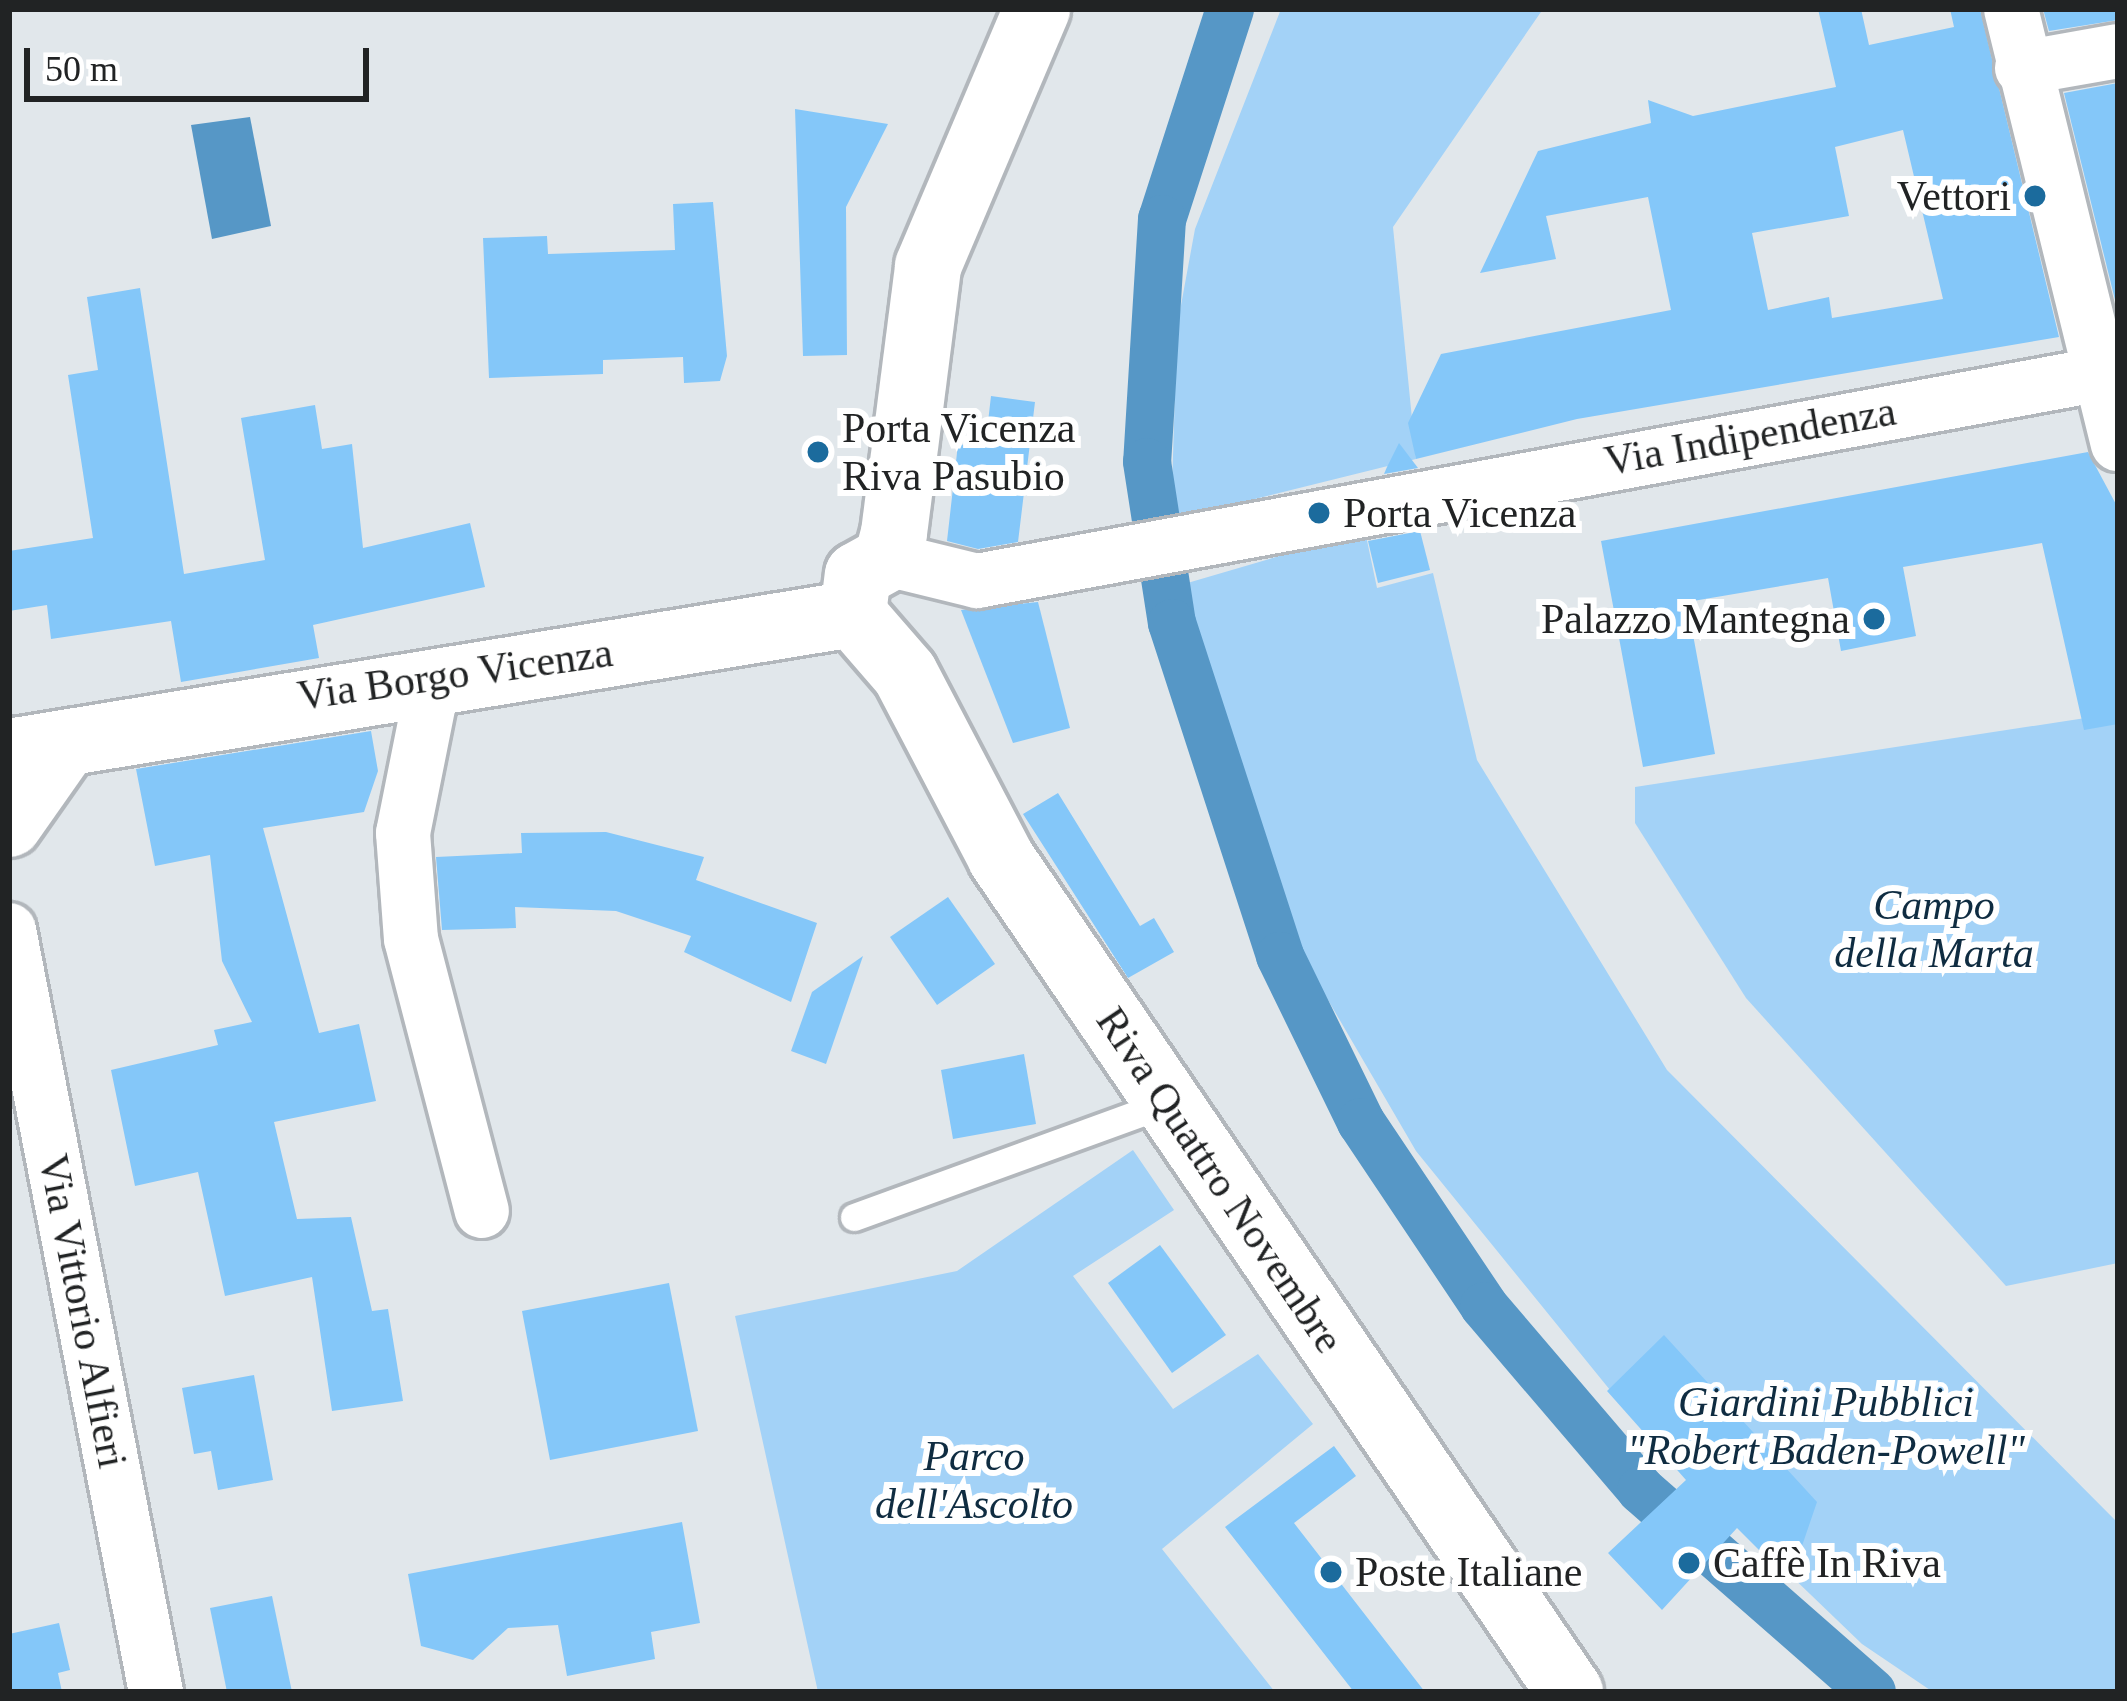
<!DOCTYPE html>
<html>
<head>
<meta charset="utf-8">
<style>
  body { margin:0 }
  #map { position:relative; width:2127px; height:1701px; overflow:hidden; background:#e1e7eb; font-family:"Times New Roman",serif }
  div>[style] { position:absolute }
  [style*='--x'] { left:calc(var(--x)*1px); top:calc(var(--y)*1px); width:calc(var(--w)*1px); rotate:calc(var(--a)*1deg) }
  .green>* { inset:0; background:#a3d2f7 }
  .water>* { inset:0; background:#5697c6 }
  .canal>* { height:48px; margin:-24px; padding:0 24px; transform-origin:24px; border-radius:24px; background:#5697c6 }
  .building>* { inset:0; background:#84c7f9 }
  .roads { filter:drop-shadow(3px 0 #b2b7bc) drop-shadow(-3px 0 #b2b7bc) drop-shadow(0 3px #b2b7bc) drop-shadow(0 -3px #b2b7bc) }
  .service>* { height:27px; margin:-13.5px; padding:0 13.5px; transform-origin:13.5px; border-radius:13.5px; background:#fff }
  .minor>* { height:54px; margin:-27px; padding:0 27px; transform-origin:27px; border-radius:27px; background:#fff }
  .tertiary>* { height:66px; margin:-33px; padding:0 33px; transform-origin:33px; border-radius:33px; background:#fff }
  .dots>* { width:33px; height:33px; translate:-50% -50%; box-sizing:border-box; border:6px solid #fff; border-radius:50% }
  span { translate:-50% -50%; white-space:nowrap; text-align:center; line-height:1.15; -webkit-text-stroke:12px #fff; paint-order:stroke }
  .poi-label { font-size:42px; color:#212324 }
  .right { translate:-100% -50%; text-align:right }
  .left { translate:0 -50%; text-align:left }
  .street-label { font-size:42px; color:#212324 }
  .park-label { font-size:42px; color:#0f2c41; font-style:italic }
  .frame { position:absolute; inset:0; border:12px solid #212324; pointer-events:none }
  .scale { position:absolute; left:24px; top:48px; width:345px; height:54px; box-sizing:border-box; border:6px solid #212324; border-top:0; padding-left:15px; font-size:36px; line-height:42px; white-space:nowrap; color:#212324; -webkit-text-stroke:9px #fff; paint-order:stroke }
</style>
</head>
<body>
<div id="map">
  <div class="green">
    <i style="clip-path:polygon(1281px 9px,1543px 9px,1393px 227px,1416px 459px,1171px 520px,1177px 327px,1195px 229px)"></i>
    <i style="clip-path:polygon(1365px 531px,1377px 588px,1433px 573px,1477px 760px,1667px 1070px,2118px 1523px,2118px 1692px,1933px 1692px,1862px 1644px,1653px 1443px,1416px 1151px,1303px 957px,1184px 584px)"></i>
    <i style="clip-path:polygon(2118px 713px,2118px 1263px,2006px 1286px,1746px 998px,1635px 823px,1635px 787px)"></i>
    <i style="clip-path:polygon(1133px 1150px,1174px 1210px,1073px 1276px,1173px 1409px,1258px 1354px,1313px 1424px,1162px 1549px,1275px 1692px,818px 1692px,735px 1316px,957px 1271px)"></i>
  </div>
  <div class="water">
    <i style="clip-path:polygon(250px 117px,271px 226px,212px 239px,191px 125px)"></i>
  </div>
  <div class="canal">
    <i style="--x:1230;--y:9;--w:221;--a:107.9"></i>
    <i style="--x:1162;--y:219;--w:243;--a:93.5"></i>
    <i style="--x:1147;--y:462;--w:163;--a:81.2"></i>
    <i style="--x:1172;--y:623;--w:350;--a:72"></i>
    <i style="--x:1280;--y:956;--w:185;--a:64"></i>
    <i style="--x:1361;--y:1122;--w:221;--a:56.2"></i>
    <i style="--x:1484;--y:1306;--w:242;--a:49.5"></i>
    <i style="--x:1641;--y:1490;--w:307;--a:41.2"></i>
  </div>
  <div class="building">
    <i style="clip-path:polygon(evenodd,1818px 9px,1861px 9px,1869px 45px,1954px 27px,1950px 9px,1980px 9px,2059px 337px,1577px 419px,1416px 459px,1408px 423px,1441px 354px,1671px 310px,1648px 197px,1546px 216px,1556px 259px,1480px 273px,1538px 151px,1651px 123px,1648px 100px,1693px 116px,1836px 87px,1818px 9px,1903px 130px,1943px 299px,1832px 318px,1829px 297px,1768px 310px,1752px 233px,1849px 216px,1835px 147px,1903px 130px)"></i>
    <i style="clip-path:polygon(2043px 9px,2118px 9px,2118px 20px,2049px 31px)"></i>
    <i style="clip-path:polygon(2118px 83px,2118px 312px,2064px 93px)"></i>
    <i style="clip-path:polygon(795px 109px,888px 124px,846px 207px,847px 355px,803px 356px)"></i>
    <i style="clip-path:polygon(713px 202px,727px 356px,720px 381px,684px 383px,683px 357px,603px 360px,603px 374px,489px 378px,483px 238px,547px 236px,548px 254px,675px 250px,673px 204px)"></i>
    <i style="clip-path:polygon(140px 288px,184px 574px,265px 560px,241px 418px,315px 405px,322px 449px,352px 444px,363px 548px,470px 523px,485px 587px,313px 625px,319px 658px,181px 682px,171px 621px,51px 639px,47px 605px,9px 611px,9px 551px,93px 538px,68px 375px,98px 370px,87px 297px)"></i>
    <i style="clip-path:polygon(991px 396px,1035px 402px,1018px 542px,978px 549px,947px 541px,958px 444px,985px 448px)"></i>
    <i style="clip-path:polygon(1399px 443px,1418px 468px,1384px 474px,1387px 467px)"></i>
    <i style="clip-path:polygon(2088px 452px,2118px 508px,2118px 724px,2084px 730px,2042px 543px,1903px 567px,1916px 636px,1841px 651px,1828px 578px,1687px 602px,1715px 754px,1643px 767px,1601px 541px)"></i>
    <i style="clip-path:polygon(1420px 531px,1430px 570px,1378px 583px,1368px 541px)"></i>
    <i style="clip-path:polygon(1038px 602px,1070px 728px,1013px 743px,961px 610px)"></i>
    <i style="clip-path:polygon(371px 731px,378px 771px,364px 812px,263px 828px,319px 1033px,359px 1024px,376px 1101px,274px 1122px,297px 1219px,351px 1217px,372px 1311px,388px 1309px,403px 1401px,332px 1411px,312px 1277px,225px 1296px,198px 1172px,135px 1186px,111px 1070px,218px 1045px,214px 1030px,252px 1022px,222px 961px,210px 855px,155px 866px,136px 769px)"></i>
    <i style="clip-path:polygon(1058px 793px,1140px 926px,1154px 918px,1174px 952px,1128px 978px,1023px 814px)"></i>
    <i style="clip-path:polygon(606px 832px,704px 857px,696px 880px,817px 923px,791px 1002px,684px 952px,691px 936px,616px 911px,515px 907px,516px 928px,442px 930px,436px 857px,522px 853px,521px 833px)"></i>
    <i style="clip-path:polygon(948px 897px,995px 964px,937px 1005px,890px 937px)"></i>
    <i style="clip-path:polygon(863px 956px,826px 1064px,791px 1051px,812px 992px)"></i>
    <i style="clip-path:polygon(1024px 1054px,1036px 1124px,953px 1139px,941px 1070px)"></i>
    <i style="clip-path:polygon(1160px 1245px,1226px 1335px,1172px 1373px,1108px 1283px)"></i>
    <i style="clip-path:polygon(669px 1283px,698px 1431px,550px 1460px,522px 1311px)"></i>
    <i style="clip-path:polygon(1664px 1335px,1817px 1502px,1790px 1581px,1737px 1528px,1662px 1610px,1608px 1553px,1686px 1480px,1607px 1391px)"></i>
    <i style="clip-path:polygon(254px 1375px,273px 1480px,218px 1490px,211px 1451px,194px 1454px,182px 1388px)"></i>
    <i style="clip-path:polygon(1334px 1446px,1356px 1476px,1294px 1523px,1425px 1692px,1354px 1692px,1225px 1527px)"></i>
    <i style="clip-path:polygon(682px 1522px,700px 1623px,651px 1632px,655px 1659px,567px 1676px,558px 1625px,508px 1628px,473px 1660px,421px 1646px,408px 1574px)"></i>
    <i style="clip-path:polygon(272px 1596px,292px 1692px,227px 1692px,210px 1608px)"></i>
    <i style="clip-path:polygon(59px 1623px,70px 1670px,58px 1673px,62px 1692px,9px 1692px,9px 1634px)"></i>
  </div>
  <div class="roads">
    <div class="service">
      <i style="--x:854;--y:1217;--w:333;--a:-20"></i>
    </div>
    <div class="minor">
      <i style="--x:2011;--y:9;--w:448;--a:76.2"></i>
      <i style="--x:2022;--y:68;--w:97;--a:-10"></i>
      <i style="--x:887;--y:559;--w:93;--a:13.7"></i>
      <i style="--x:977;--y:581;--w:1160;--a:-10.43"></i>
      <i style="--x:434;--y:678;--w:158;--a:101.3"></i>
      <i style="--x:403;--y:833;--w:106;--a:85.7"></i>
      <i style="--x:411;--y:939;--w:281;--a:75.4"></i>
      <i style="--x:9;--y:930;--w:776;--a:79.08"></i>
    </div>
    <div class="tertiary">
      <i style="--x:853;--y:614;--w:79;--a:49.1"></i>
      <i style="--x:905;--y:674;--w:208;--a:62.4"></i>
      <i style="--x:1001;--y:858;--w:1010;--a:55.7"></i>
      <i style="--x:853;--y:614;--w:39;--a:-83"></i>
      <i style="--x:858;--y:575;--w:33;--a:-29"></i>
      <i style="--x:887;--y:559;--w:27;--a:-75"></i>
      <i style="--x:894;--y:533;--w:269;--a:-82.7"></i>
      <i style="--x:928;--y:266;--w:279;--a:-67"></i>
      <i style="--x:9;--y:752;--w:855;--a:-9.29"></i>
      <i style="--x:9;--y:824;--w:90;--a:-54.9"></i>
    </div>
  </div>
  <div class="dots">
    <i style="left:2035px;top:196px;background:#1b6b9d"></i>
    <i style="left:818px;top:452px;background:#1b6b9d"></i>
    <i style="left:1319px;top:513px;background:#1b6b9d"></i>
    <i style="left:1874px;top:619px;background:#1b6b9d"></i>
    <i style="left:1689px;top:1563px;background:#1b6b9d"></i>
    <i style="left:1331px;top:1572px;background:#1b6b9d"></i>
  </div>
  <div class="poi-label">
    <span class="right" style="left:2011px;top:196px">Vettori</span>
    <span class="left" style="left:842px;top:452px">Porta Vicenza<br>Riva Pasubio</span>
    <span class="left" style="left:1343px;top:513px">Porta Vicenza</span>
    <span class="right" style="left:1850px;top:619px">Palazzo Mantegna</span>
    <span class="left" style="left:1713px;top:1563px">Caffè In Riva</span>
    <span class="left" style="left:1355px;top:1572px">Poste Italiane</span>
  </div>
  <div class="street-label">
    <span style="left:1750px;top:436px;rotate:-10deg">Via Indipendenza</span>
    <span style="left:455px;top:674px;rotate:-8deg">Via Borgo Vicenza</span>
    <span style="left:1220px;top:1180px;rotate:56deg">Riva Quattro Novembre</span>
    <span style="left:83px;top:1311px;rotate:79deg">Via Vittorio Alfieri</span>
  </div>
  <div class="park-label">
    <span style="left:1934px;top:929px">Campo<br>della Marta</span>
    <span style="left:1826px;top:1426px">Giardini Pubblici<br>"Robert Baden-Powell"</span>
    <span style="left:974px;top:1480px">Parco<br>dell'Ascolto</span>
  </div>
  <div class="frame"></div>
  <div class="scale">50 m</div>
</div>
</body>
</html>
